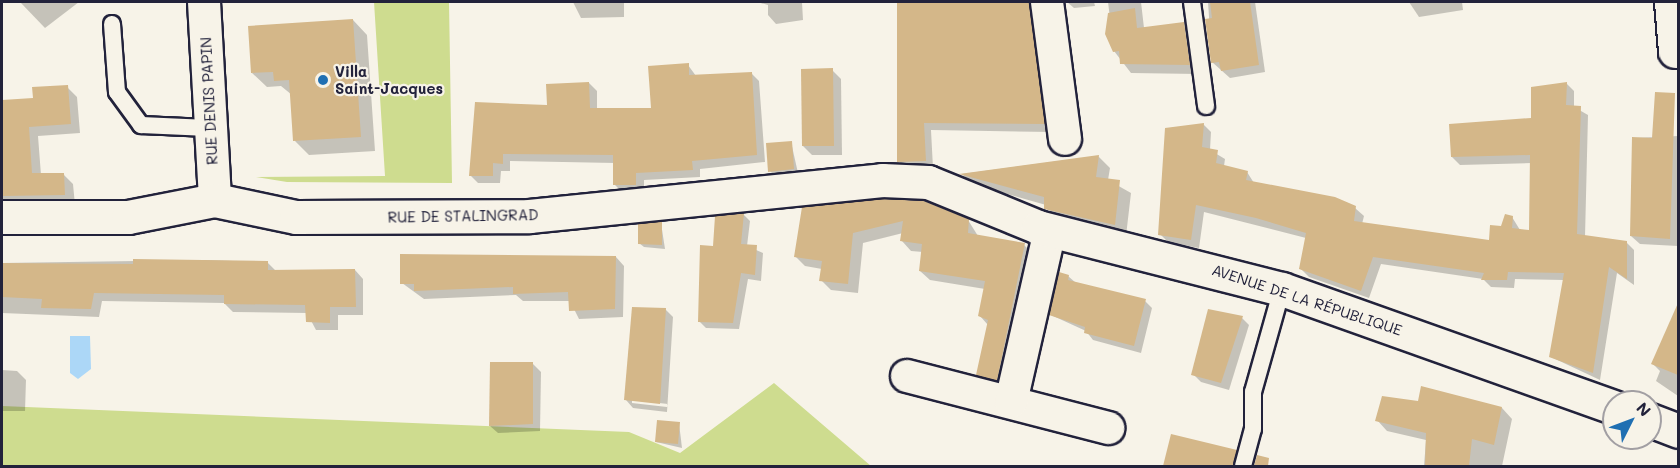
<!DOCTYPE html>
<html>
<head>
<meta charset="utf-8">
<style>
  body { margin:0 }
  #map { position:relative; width:1680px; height:468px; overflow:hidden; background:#f7f3e8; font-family:Mali,sans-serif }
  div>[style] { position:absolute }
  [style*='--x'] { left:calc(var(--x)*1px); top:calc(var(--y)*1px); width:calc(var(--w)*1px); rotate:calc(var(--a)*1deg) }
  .green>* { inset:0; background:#cedc8f }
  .water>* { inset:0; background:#acd7f7 }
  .shadow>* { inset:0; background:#0003 }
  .building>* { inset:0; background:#d4b789 }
  .roads { filter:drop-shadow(2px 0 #22223b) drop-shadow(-2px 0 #22223b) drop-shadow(0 2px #22223b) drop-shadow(0 -2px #22223b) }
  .service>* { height:16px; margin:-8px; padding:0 8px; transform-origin:8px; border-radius:8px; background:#f7f3e8 }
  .minor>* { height:32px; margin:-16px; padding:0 16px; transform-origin:16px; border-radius:16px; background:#f7f3e8 }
  .tertiary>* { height:33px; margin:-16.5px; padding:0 16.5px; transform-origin:16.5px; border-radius:16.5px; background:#f7f3e8 }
  .dots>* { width:16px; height:16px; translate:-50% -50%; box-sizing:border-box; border:3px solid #f7f3e8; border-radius:50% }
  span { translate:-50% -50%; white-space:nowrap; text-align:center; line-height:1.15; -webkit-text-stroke:4.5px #f7f3e8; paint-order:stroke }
  .poi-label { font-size:15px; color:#22223b; font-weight:700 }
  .left { translate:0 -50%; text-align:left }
  .street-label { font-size:15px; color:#22223b }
  .frame { position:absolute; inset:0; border:3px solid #22223b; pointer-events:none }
  .north { position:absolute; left:1602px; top:390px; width:60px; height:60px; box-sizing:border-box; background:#f7f3e8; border:2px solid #a29fa3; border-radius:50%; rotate:48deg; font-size:16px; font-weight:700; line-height:24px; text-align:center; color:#22223b }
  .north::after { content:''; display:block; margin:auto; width:21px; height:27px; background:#1f6fb2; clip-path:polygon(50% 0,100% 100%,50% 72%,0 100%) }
</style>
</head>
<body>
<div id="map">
  <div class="green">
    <i style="clip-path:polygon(374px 2px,449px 2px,452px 183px,287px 182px,256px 177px,385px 176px)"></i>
    <i style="clip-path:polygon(774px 383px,871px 466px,2px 466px,2px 406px,629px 432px,680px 453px)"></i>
  </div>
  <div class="water">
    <i style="clip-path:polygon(70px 336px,90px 336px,91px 369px,78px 379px,70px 373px)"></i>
  </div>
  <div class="shadow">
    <i style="clip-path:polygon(20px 2px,79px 2px,45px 28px)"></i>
    <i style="clip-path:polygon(573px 2px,624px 2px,624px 17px,581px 18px)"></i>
    <i style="clip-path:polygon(757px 2px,802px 2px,803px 20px,776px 24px,768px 15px,768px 5px)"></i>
    <i style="clip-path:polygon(898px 2px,1040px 2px,1052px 132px,931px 130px,933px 168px,906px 169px,899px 161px)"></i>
    <i style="clip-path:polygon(1067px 2px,1094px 2px,1095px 6px,1074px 8px)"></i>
    <i style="clip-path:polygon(1108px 2px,1141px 2px,1144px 28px,1184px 23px,1192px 32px,1198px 74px,1131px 73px,1114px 51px)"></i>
    <i style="clip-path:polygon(1208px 2px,1255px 2px,1265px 72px,1230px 78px,1212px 62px)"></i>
    <i style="clip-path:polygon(1409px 2px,1462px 2px,1463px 10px,1419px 17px)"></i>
    <i style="clip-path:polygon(353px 20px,367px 35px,375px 151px,309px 155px,295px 141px,292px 95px,281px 86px,267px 87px,252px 73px)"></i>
    <i style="clip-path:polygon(688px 65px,696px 76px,751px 73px,759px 81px,765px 162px,700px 169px,700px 177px,644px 180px,644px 193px,622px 192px,614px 184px,615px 163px,510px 161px,510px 171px,501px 171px,500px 183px,478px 183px,470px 175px,548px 107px,589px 83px,597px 91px,597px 110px,653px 110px)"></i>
    <i style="clip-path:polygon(832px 70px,841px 79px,842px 155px,812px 155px,803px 146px)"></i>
    <i style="clip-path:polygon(1566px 83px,1574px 91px,1574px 107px,1588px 115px,1585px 237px,1626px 242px,1634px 250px,1634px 285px,1617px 273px,1600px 380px,1551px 357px,1564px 280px,1515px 279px,1514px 288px,1491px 287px,1483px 279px,1381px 264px,1369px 298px,1309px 277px,1301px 269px,1306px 238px,1204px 212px,1199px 248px,1168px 242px,1160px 234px,1203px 124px,1211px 132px,1210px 150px,1225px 159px,1224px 166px,1247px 172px,1254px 183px,1355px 208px,1364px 216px,1362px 224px,1491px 242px,1512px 217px,1520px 230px,1531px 232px,1532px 163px,1460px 165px,1452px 157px,1532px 119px)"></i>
    <i style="clip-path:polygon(67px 87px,77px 97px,80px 133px,38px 136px,41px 175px,63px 174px,73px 184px,75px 205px,2px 205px,2px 102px,34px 99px)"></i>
    <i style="clip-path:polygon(1678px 136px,1678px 246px,1640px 244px,1631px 236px,1634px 138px)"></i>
    <i style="clip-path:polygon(791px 142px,798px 173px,774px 175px,770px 171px)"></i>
    <i style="clip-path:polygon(1098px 156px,1110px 168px,1108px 180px,1131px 193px,1126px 236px,1057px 220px,1046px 205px,972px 184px,962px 174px)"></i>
    <i style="clip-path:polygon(803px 208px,968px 220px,978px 236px,1024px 245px,1034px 255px,1006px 390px,987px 385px,978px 375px,988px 325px,980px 316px,985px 289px,930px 280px,920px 271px,923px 252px,911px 251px,902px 241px,903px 233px,863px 243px,858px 293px,831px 290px,821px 280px,822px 269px,805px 266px,795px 256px)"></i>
    <i style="clip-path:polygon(743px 214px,750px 221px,747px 246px,763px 253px,761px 281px,748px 279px,739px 329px,706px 328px,699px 321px,714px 247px)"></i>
    <i style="clip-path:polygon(661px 223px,665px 249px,644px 247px,639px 243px)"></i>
    <i style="clip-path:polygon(616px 257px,624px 266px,623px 317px,579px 319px,570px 301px,523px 301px,516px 295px,424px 299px,402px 283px)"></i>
    <i style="clip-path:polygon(202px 260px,267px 262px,276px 271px,355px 270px,363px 279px,363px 315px,338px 315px,338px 330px,316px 330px,307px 313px,233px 312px,224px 303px,102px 301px,99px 317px,2px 313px,2px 263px)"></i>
    <i style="clip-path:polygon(1068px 276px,1076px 283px,1145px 301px,1152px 308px,1141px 353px,1093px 340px,1086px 331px,1051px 315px)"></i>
    <i style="clip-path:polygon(evenodd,665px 309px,673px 317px,667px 412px,633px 408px,626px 400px,665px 309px,632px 400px,668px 404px,667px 407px,632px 403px,632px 400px)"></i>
    <i style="clip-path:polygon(1242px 318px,1249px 325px,1229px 390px,1201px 382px,1193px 374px)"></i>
    <i style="clip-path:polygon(1663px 341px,1678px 347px,1678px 396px,1656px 381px,1660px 371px,1653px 364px)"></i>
    <i style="clip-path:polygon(533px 364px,541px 372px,540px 431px,498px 433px,490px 426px)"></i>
    <i style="clip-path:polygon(2px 370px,17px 371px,26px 380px,25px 411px,2px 411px)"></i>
    <i style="clip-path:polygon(1419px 403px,1502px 408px,1512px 419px,1502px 466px,1424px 466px,1426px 440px,1387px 431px,1377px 420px)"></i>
    <i style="clip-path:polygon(679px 423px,682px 448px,656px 442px)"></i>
    <i style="clip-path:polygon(1173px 436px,1230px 450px,1238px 458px,1236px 466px,1164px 466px)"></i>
  </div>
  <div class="building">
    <i style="clip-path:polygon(897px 2px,1029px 2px,1045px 124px,924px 123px,926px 161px,897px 162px)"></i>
    <i style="clip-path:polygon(1210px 2px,1250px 2px,1259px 65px,1221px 71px,1219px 62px,1211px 63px,1205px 19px,1212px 18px)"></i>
    <i style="clip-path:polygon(1135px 8px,1137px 28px,1184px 22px,1190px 65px,1120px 64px,1119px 51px,1113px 52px,1105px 34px,1108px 13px)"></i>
    <i style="clip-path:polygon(353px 19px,361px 137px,293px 141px,289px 80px,274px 81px,273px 72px,251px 73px,248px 26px)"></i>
    <i style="clip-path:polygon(689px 63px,689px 75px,752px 72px,757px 155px,692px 161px,693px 170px,636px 173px,636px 185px,613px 185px,613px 155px,503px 154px,503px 164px,493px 163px,493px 176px,469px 176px,475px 102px,547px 105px,546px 84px,589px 82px,590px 108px,651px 108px,648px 66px)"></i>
    <i style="clip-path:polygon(833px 68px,834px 146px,802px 146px,801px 69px)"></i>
    <i style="clip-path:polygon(1567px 82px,1566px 105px,1581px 106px,1577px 234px,1627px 241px,1627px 279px,1609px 267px,1593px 373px,1549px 357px,1564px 273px,1508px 272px,1507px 280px,1481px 280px,1484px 273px,1373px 257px,1361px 291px,1299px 269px,1306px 233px,1256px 218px,1196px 205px,1191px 240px,1158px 235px,1165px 128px,1204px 123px,1202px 147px,1218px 150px,1216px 163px,1248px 171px,1246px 180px,1335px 197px,1356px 206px,1354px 221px,1489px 240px,1490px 225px,1501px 226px,1505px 214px,1513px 216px,1512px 228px,1529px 230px,1530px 155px,1451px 157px,1449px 124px,1531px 118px,1531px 87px)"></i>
    <i style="clip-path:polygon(68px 85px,71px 124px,29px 127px,32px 173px,64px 173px,65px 195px,2px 196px,2px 100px,33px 98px,32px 87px)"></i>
    <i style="clip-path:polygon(1655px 92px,1675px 93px,1670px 239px,1630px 236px,1632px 137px,1652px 138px)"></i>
    <i style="clip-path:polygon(792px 141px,794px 169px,768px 172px,766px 143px)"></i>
    <i style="clip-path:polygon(1099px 155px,1096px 177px,1120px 180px,1115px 225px,1044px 209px,1044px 197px,959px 174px)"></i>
    <i style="clip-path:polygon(883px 199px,924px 201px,969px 219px,968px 233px,1025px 243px,997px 381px,976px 375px,988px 320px,978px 316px,985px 281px,919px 271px,922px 244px,900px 241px,903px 221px,853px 233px,848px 284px,819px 281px,822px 261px,794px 257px,802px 207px)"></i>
    <i style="clip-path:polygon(744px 213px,741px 244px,757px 245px,755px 275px,741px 273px,733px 323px,698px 322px,700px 245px,713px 246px,715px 216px)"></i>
    <i style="clip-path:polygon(662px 221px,662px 245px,638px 244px,638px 224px)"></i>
    <i style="clip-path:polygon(400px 254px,616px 256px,615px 309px,569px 311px,568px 292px,513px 294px,513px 287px,414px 291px,414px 284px,400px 284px)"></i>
    <i style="clip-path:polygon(133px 259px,268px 261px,268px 270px,355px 269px,356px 307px,330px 307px,330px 323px,306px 322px,305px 305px,224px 304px,224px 295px,94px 293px,91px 309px,41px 308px,42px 299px,2px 297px,2px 263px,133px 264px)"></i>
    <i style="clip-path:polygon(1059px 272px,1069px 275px,1068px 280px,1146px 299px,1134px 346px,1084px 333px,1085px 327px,1049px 315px)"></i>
    <i style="clip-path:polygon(1678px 303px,1678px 375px,1651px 364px)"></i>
    <i style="clip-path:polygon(632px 307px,666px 308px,660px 404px,624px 400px)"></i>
    <i style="clip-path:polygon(1208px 309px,1243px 316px,1221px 383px,1191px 375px)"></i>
    <i style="clip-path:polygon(490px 362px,533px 362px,533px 424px,489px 426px)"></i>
    <i style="clip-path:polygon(1421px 386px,1502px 407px,1494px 445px,1472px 439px,1469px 466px,1425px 466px,1426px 433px,1375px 421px,1382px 396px,1418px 401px)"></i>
    <i style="clip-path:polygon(657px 420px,680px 422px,678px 444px,655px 442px)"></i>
    <i style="clip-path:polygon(1171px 434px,1237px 450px,1233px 466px,1163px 466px)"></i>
    <i style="clip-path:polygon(1257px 455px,1269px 458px,1268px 466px,1254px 466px)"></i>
  </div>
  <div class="roads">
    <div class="service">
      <i style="--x:1192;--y:2;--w:105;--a:82.3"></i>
      <i style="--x:112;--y:24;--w:68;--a:85.8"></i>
      <i style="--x:117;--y:92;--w:41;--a:54"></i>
      <i style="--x:141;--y:125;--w:67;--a:2.6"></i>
      <i style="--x:1243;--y:466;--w:38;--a:-75"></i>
      <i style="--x:1253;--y:429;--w:37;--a:-90"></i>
      <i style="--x:1253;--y:392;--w:107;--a:-74.3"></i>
    </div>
    <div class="minor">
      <i style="--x:204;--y:2;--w:198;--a:86.8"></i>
      <i style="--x:1047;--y:2;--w:138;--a:82.5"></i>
      <i style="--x:1671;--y:2;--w:50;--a:85.4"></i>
      <i style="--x:907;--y:376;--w:208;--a:14.5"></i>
      <i style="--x:1011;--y:402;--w:175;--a:-77.2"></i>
    </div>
    <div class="tertiary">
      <i style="--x:2;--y:217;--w:126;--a:0"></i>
      <i style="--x:128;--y:217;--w:89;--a:-11.1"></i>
      <i style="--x:215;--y:200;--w:83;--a:11.9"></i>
      <i style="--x:296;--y:217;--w:233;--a:-0.2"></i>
      <i style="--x:529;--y:216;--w:355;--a:-5.8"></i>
      <i style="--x:882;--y:180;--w:46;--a:2.5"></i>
      <i style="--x:928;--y:182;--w:119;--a:22.2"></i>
      <i style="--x:1038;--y:227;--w:252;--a:14.3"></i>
      <i style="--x:1282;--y:289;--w:352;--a:19.6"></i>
      <i style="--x:1650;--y:420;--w:30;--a:21"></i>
    </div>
  </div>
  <div class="dots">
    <i style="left:323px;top:80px;background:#1f6fb2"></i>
  </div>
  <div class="poi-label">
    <span class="left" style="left:335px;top:80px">Villa<br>Saint-Jacques</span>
  </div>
  <div class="street-label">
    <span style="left:209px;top:101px;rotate:-93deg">RUE DENIS PAPIN</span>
    <span style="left:463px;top:216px;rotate:-1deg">RUE DE STALINGRAD</span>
    <span style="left:1307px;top:300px;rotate:18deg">AVENUE DE LA RÉPUBLIQUE</span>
  </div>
  <div class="frame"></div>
  <div class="north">N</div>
</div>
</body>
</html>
